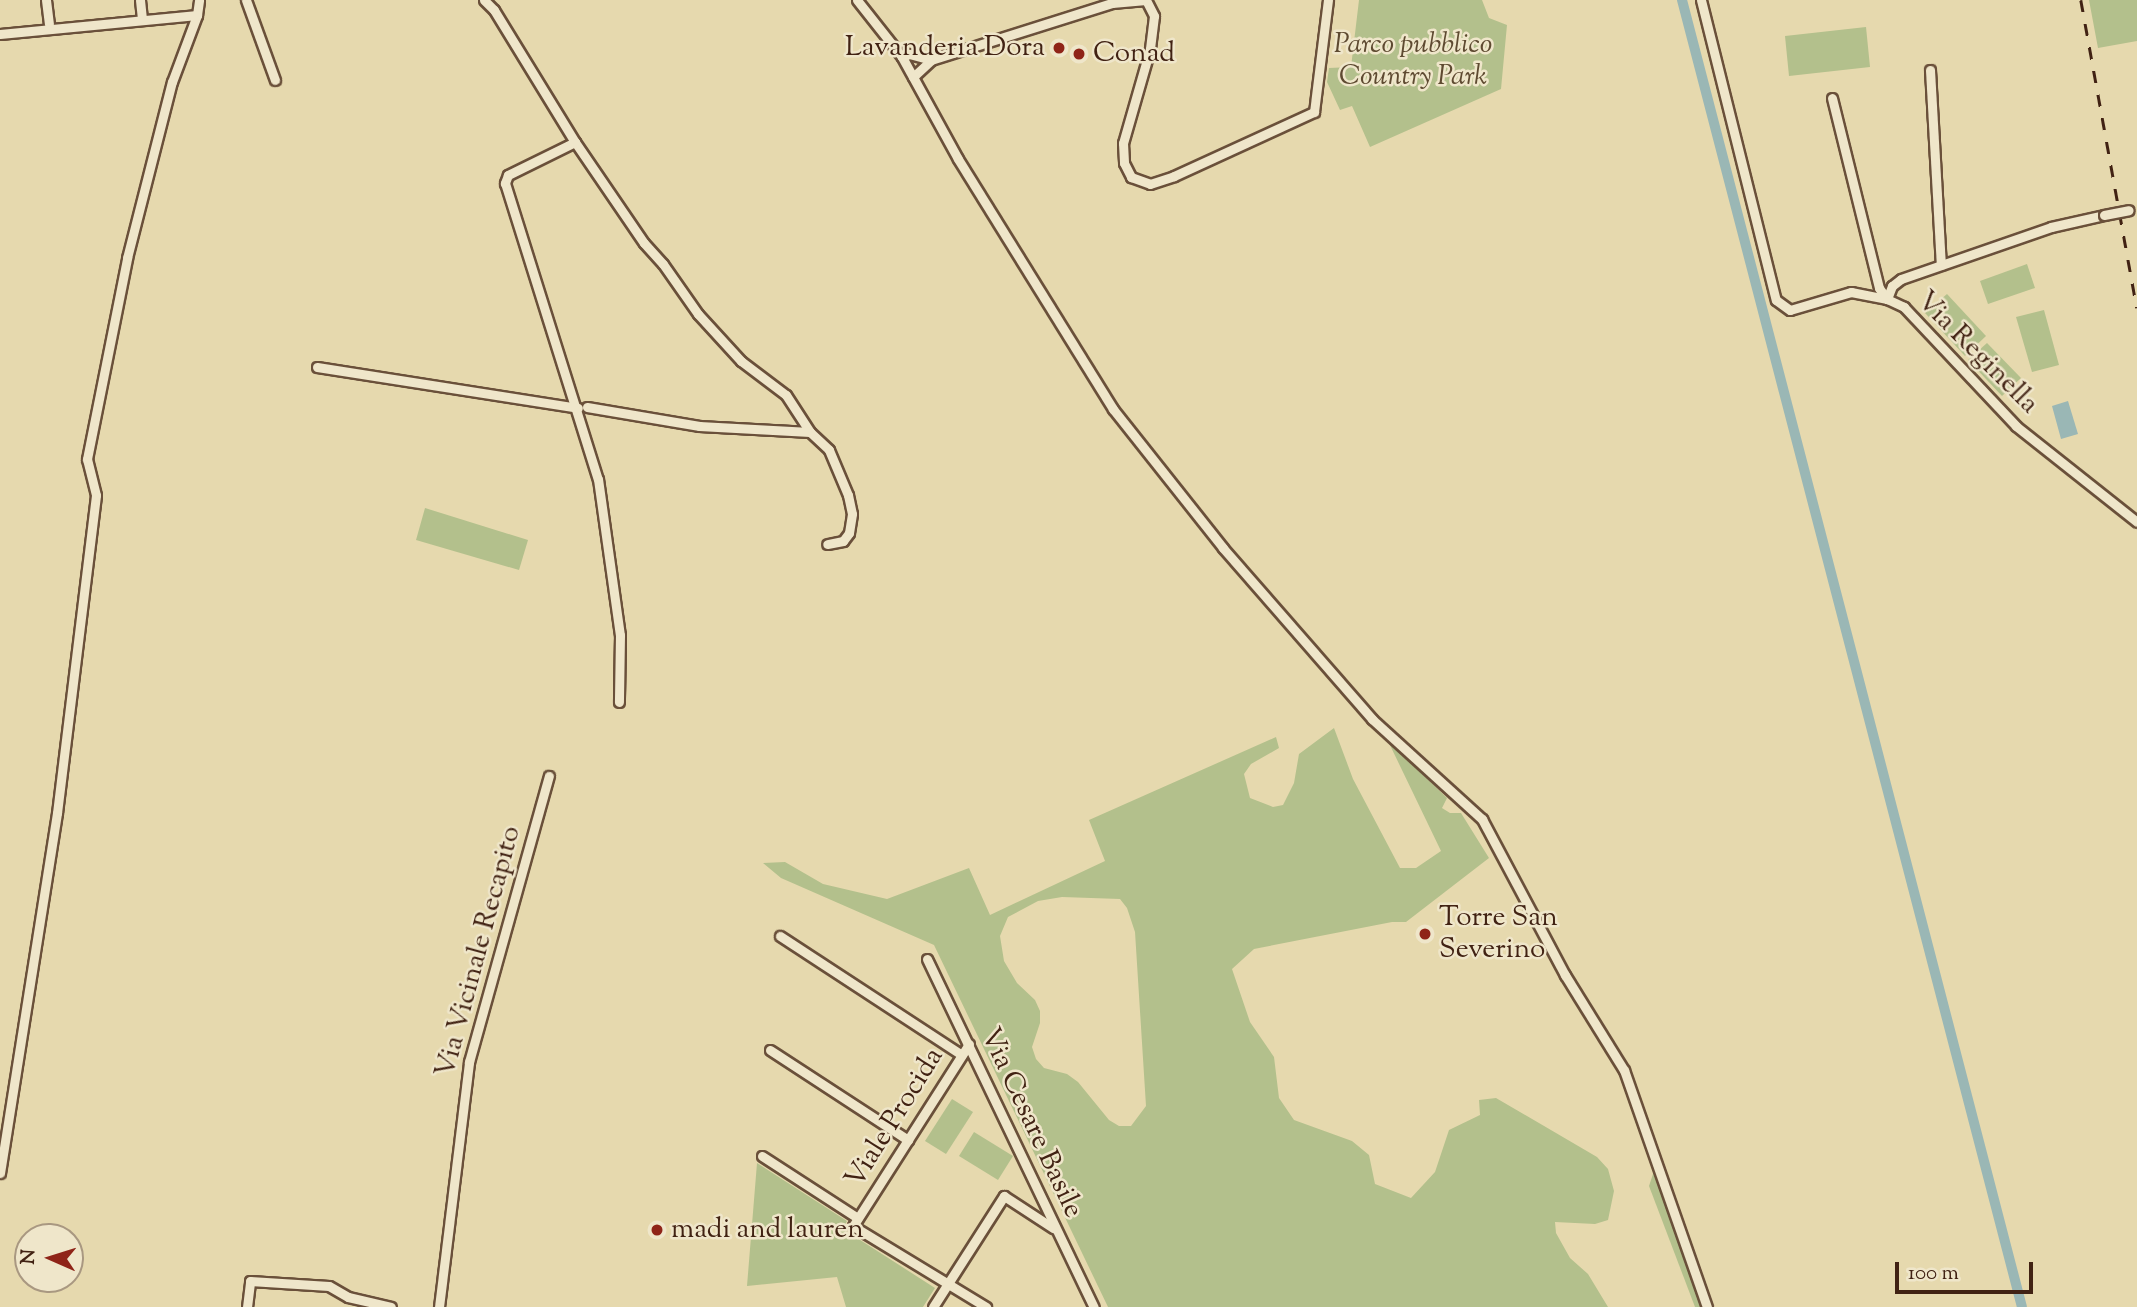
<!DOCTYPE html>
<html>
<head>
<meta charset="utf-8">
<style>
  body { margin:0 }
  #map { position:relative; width:2137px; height:1307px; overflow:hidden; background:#e6d9ae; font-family:"Sorts Mill Goudy",serif }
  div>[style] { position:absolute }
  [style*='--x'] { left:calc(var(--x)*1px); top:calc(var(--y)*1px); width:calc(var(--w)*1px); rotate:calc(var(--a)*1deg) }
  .green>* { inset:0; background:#b3c08c }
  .water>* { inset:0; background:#9ab7b5 }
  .canal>* { height:10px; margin:-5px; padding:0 5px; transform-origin:5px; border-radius:5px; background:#9ab7b5 }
  .roads { filter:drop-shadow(2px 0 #6a503a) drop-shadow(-2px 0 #6a503a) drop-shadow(0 2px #6a503a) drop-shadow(0 -2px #6a503a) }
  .minor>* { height:9px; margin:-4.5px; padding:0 4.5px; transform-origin:4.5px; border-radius:4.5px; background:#efe6ca }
  .rail>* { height:2.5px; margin-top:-1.25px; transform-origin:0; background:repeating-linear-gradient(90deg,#412213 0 12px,transparent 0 24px) }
  .bridges { filter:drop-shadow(2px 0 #6a503a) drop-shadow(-2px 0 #6a503a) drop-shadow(0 2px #6a503a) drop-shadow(0 -2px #6a503a) }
  .minor-bridge>* { height:9px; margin:-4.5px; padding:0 4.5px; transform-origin:4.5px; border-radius:4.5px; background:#efe6ca }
  .dots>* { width:19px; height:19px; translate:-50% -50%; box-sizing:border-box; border:4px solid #efe6ca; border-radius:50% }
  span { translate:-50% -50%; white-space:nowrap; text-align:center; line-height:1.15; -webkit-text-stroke:5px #efe6ca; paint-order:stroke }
  .park-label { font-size:28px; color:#5e4a31; font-style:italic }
  .poi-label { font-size:28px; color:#412213 }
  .right { translate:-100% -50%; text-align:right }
  .left { translate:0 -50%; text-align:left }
  .street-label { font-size:28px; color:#412213 }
  .north { position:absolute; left:14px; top:1223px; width:70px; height:70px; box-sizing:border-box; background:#efe6ca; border:2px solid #a99881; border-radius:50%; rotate:273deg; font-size:19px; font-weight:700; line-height:28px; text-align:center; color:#412213 }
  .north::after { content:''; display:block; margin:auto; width:24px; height:32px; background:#8f2418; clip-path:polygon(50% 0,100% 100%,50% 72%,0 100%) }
  .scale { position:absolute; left:1895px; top:1262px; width:138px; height:32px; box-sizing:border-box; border:4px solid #412213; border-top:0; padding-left:9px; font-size:21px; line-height:24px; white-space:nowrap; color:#412213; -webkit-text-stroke:5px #efe6ca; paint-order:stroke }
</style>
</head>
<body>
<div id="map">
  <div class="green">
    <i style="clip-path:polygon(1359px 0,1482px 0,1489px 18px,1507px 25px,1501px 89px,1370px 147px,1352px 106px,1340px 110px,1327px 82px,1329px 68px,1351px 67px)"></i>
    <i style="clip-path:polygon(2089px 0,2137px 0,2137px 41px,2098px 48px)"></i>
    <i style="clip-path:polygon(1866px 27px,1870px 67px,1789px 76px,1785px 36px)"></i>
    <i style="clip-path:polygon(2027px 264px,2035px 288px,1988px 304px,1980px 281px)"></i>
    <i style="clip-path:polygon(1947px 294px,1986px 336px,1965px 356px,1925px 313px)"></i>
    <i style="clip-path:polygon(2044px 310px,2059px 365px,2032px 372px,2016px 317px)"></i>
    <i style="clip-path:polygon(1987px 343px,2021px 378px,2002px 396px,1968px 360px)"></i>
    <i style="clip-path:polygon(425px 508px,528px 540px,519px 570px,416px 540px)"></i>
    <i style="clip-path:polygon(evenodd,1334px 728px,1353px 779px,1400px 868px,1416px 868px,1441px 851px,1388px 741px,1447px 798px,1442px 808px,1450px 813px,1461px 813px,1489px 858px,1406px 922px,1392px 922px,1254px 949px,1232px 969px,1250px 1022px,1274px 1057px,1279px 1098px,1294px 1120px,1352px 1141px,1369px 1155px,1375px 1184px,1411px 1198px,1435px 1172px,1449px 1130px,1480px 1115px,1479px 1100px,1496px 1098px,1597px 1157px,1608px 1169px,1614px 1191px,1608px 1220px,1595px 1224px,1555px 1222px,1556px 1233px,1570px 1258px,1588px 1274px,1608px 1307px,1108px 1307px,934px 945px,781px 878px,763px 863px,785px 862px,823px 884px,887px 899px,969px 868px,990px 915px,1105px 861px,1089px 820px,1276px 737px,1279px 748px,1251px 764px,1244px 774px,1250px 798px,1273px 807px,1283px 805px,1294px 783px,1299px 754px,1334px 728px,1062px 897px,1120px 899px,1127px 908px,1135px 932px,1146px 1106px,1131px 1126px,1119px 1126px,1109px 1120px,1078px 1082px,1067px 1074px,1044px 1068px,1036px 1059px,1032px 1047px,1040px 1023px,1040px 1011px,1035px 1000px,1017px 983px,1004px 961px,1000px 936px,1008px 917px,1038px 901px,1062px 897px)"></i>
    <i style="clip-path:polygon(952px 1099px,973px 1112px,946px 1154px,925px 1141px)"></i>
    <i style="clip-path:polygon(974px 1132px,1013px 1156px,998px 1180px,959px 1156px)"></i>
    <i style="clip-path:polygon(757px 1163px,847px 1221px,843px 1229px,935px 1288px,923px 1307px,846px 1307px,837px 1277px,747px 1286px)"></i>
    <i style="clip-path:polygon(1655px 1168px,1704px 1307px,1695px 1307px,1649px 1186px)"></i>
  </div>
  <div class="water">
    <i style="clip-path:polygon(2068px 401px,2078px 434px,2061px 439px,2052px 406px)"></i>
  </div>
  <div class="canal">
    <i style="--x:1682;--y:0;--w:1350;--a:75.42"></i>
  </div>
  <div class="roads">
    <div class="minor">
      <i style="--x:46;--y:0;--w:24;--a:83"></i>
      <i style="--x:140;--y:0;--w:19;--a:84"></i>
      <i style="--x:246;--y:0;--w:85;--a:70.1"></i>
      <i style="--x:484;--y:0;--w:14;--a:45"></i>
      <i style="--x:494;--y:10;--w:155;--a:58.5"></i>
      <i style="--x:575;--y:142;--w:122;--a:55.7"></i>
      <i style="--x:644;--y:243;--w:28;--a:48"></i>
      <i style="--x:663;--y:264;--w:61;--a:55"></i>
      <i style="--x:698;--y:314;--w:64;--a:47.5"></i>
      <i style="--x:741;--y:361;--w:56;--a:37.1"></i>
      <i style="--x:786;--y:395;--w:44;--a:57"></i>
      <i style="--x:810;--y:432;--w:26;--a:43"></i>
      <i style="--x:829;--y:450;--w:49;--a:67.1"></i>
      <i style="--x:848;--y:495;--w:19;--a:78"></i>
      <i style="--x:852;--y:514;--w:19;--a:99"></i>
      <i style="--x:849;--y:533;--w:10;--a:127"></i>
      <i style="--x:843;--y:541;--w:16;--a:169"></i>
      <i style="--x:857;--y:0;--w:73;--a:51.7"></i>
      <i style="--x:902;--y:57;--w:116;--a:61.2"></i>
      <i style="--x:958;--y:159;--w:294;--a:58.2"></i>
      <i style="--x:1113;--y:409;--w:177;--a:51.6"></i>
      <i style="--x:1223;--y:548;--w:227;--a:48.9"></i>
      <i style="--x:1372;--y:719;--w:149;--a:42.3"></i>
      <i style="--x:1482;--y:819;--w:177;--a:62"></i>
      <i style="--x:1565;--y:975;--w:112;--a:58.2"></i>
      <i style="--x:1624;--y:1070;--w:251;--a:70.7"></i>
      <i style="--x:1146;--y:0;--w:18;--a:63"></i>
      <i style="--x:1154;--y:16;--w:33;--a:97"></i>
      <i style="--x:1150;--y:49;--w:98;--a:106"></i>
      <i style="--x:1123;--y:143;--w:20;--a:87"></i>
      <i style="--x:1124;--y:163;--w:16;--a:63"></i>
      <i style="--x:1131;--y:177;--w:20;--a:20"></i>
      <i style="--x:1150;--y:184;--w:25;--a:-18"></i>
      <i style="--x:1174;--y:176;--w:154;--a:-24.6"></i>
      <i style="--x:1314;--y:112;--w:113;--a:-82.9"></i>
      <i style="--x:1701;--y:0;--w:309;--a:76"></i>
      <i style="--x:1776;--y:300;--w:17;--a:36"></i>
      <i style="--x:1790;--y:310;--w:64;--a:-16.4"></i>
      <i style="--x:1851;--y:292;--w:37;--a:11"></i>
      <i style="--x:1887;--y:299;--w:19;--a:25"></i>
      <i style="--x:1904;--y:307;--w:163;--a:46.7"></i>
      <i style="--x:2016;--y:426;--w:154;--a:38.4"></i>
      <i style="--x:0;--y:34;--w:198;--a:-5.5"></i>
      <i style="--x:902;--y:57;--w:8;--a:-23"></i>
      <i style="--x:909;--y:54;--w:23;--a:15"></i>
      <i style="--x:1930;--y:70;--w:195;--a:86.8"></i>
      <i style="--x:913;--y:77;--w:25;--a:-43"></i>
      <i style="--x:931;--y:60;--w:190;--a:-17.5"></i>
      <i style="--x:1112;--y:3;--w:34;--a:-5"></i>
      <i style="--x:1832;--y:98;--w:196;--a:76.1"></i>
      <i style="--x:1879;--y:288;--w:14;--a:54"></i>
      <i style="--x:575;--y:142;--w:75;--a:153.8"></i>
      <i style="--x:508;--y:175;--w:9;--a:111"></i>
      <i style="--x:505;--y:183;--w:310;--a:72.6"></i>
      <i style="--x:598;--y:479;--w:158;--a:82"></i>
      <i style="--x:620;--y:635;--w:67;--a:90.9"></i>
      <i style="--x:1887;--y:299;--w:14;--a:-69"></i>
      <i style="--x:1892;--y:286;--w:11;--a:-38"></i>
      <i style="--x:1901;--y:279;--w:159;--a:-19.1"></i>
      <i style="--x:2051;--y:227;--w:54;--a:-12.8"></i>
      <i style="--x:317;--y:367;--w:264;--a:8.9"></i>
      <i style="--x:587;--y:407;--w:114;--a:9.6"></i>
      <i style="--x:699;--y:426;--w:111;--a:3.1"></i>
      <i style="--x:780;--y:936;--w:217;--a:33.2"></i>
      <i style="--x:927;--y:959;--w:386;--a:64.4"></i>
      <i style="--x:969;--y:1044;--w:216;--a:122.5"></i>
      <i style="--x:853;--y:1226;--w:156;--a:31.3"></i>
      <i style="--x:770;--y:1050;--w:165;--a:33.1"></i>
      <i style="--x:762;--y:1156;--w:114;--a:32.9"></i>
      <i style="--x:0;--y:1173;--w:364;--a:-81"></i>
      <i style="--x:57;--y:813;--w:320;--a:-83"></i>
      <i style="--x:96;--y:495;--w:37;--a:-104"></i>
      <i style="--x:87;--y:459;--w:205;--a:-78.7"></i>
      <i style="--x:127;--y:258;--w:182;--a:-75.7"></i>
      <i style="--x:172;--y:82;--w:72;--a:-69.5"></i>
      <i style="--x:197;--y:15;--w:15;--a:-82"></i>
      <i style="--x:247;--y:1307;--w:26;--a:-83"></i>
      <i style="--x:250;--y:1281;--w:79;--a:3.6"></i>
      <i style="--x:329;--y:1286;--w:22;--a:30"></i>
      <i style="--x:348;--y:1297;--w:44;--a:13.1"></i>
      <i style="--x:439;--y:1307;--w:247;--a:-83"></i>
      <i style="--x:469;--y:1062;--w:297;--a:-74.4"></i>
      <i style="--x:933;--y:1307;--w:132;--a:-57.4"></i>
      <i style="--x:1004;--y:1196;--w:59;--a:33.1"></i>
    </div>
  </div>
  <div class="rail">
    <i style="--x:2081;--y:0;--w:313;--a:79.7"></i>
  </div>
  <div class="bridges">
    <div class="minor-bridge">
      <i style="--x:2104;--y:215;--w:25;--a:-11"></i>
    </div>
  </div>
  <div class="dots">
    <i style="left:1059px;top:48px;background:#8f2418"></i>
    <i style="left:1079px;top:54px;background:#8f2418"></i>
    <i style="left:1425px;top:934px;background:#8f2418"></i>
    <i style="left:657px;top:1230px;background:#8f2418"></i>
  </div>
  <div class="park-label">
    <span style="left:1413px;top:61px">Parco pubblico<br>Country Park</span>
  </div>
  <div class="poi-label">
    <span class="right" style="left:1045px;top:48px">Lavanderia Dora</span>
    <span class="left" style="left:1093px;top:54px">Conad</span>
    <span class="left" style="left:1439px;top:934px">Torre San<br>Severino</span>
    <span class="left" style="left:671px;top:1230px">madi and lauren</span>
  </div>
  <div class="street-label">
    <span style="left:1977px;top:353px;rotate:45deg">Via Reginella</span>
    <span style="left:479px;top:952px;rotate:-75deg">Via Vicinale Recapito</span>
    <span style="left:895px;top:1118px;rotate:-58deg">Viale Procida</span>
    <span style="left:1031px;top:1123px;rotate:65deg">Via Cesare Basile</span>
  </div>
  <div class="north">N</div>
  <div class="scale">100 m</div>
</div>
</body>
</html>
